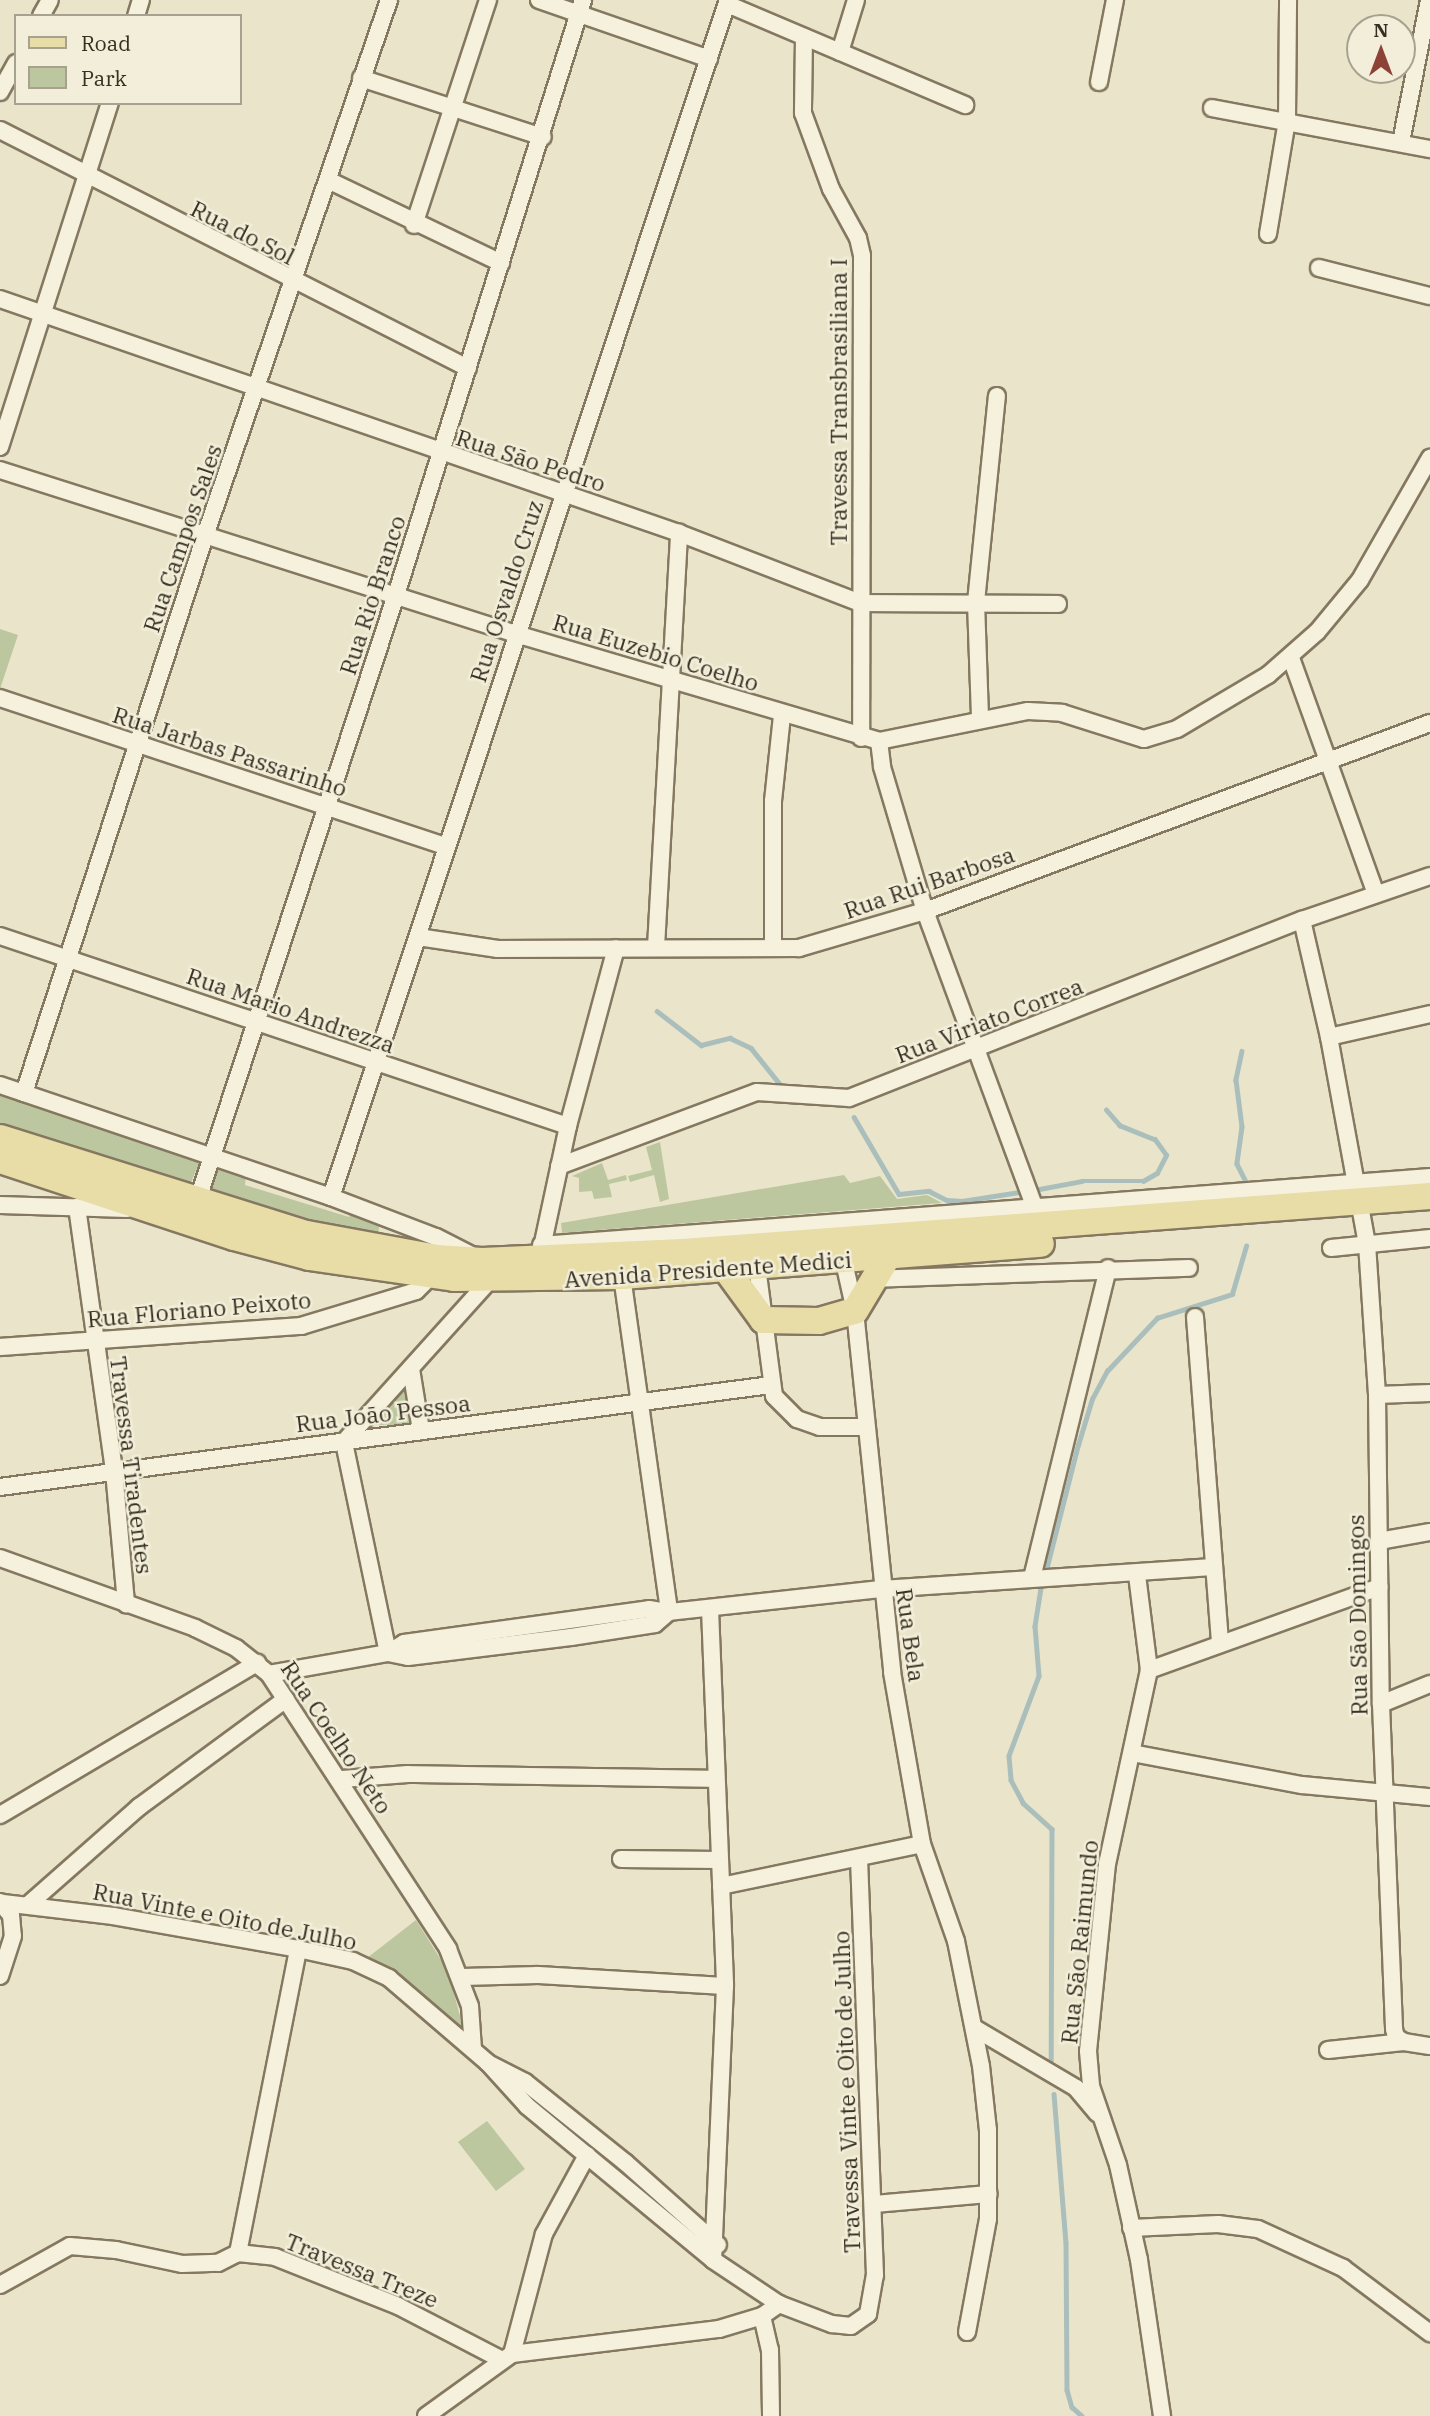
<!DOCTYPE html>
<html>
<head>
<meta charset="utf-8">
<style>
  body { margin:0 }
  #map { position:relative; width:1430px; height:2416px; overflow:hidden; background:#eae5ca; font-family:"IBM Plex Serif",serif }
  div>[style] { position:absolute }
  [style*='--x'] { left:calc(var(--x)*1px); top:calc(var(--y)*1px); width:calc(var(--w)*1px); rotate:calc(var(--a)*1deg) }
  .green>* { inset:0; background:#bdc79f }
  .stream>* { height:4.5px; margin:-2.25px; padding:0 2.25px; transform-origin:2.25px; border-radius:2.25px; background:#aabfbc }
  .roads { filter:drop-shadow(2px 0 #857860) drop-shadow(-2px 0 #857860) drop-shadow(0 2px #857860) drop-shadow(0 -2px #857860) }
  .street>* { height:16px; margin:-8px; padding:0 8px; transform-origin:8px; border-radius:8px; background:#f5f1dd }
  .primary>* { height:26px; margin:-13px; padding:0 13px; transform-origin:13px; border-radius:13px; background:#e8dca7 }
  span { translate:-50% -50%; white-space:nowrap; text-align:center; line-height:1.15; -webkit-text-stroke:5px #f2eed9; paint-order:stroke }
  .street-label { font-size:23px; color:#372f22 }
  .legend { position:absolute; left:14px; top:14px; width:228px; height:91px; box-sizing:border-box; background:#f2eed9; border:2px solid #a7a290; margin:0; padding:9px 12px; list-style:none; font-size:21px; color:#372f22 }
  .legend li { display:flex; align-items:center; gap:14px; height:35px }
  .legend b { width:35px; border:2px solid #a7a290 }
  .north { position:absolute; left:1346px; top:14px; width:70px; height:70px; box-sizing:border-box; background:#f2eed9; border:2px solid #a7a290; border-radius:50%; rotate:0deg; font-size:19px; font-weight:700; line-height:28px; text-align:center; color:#372f22 }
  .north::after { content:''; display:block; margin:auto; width:24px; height:32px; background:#8d4237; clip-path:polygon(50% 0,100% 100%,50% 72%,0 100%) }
</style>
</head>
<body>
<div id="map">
  <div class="green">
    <i style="clip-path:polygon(0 629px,18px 635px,0 689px)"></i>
    <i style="clip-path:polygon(0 1092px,200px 1161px,187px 1192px,0 1129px)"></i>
    <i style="clip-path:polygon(660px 1142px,669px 1199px,660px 1202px,654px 1175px,630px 1182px,628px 1176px,652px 1170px,646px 1147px)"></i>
    <i style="clip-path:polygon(602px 1163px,608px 1180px,626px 1175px,627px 1180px,609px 1184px,612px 1197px,594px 1199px,592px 1191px,579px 1192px,579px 1178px,572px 1176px)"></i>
    <i style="clip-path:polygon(216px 1165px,246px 1175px,245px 1185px,349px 1217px,351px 1212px,380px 1220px,377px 1243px,208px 1189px)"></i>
    <i style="clip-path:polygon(844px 1175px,850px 1183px,880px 1176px,897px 1199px,927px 1195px,942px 1203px,562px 1233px,561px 1223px)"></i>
    <i style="clip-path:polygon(406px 1383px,413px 1425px,366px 1425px)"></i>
    <i style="clip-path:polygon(416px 1920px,448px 1971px,464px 2031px,405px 1981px,367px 1958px)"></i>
    <i style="clip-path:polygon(487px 2121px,525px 2169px,496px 2191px,458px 2142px)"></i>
  </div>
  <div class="stream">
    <i style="--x:657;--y:1011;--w:56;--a:37.7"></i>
    <i style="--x:701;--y:1045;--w:30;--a:-14"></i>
    <i style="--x:730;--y:1038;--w:23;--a:25"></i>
    <i style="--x:751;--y:1048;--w:45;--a:51.3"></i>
    <i style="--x:1242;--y:1051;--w:30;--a:102"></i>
    <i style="--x:1236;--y:1080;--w:47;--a:82.7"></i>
    <i style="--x:1242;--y:1127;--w:37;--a:98"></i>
    <i style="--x:1237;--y:1164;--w:22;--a:63"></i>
    <i style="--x:854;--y:1117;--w:89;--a:59.7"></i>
    <i style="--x:899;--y:1194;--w:30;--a:-6"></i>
    <i style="--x:929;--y:1191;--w:20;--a:27"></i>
    <i style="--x:947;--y:1200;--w:15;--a:4"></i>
    <i style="--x:962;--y:1201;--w:64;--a:-9"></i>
    <i style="--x:1034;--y:1190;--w:49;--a:-10.6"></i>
    <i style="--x:1082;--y:1181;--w:61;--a:0"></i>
    <i style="--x:1143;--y:1181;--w:16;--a:-30"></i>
    <i style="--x:1157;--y:1173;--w:20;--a:-63"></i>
    <i style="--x:1166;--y:1155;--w:19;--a:-126"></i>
    <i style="--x:1155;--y:1140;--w:38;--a:-158"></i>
    <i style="--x:1120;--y:1126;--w:21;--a:-131"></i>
    <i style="--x:1045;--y:1574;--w:133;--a:-75.7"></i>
    <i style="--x:1078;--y:1445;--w:48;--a:-73.1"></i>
    <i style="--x:1092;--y:1399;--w:32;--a:-62"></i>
    <i style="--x:1107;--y:1371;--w:73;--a:-46.7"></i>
    <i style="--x:1157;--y:1318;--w:79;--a:-17.7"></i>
    <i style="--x:1232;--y:1294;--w:50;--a:-73.7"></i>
    <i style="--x:1042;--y:1582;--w:45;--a:99"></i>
    <i style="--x:1035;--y:1626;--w:50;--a:85.4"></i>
    <i style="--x:1039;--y:1676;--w:85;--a:110.6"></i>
    <i style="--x:1009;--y:1756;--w:24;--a:85"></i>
    <i style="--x:1011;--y:1780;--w:26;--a:62"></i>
    <i style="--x:1023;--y:1803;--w:39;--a:42"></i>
    <i style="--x:1052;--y:1829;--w:237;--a:90.2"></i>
    <i style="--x:1054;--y:2094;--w:149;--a:85.4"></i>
    <i style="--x:1066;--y:2243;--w:147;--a:89.6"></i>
    <i style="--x:1067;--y:2390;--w:18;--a:74"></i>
    <i style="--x:1072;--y:2407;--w:13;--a:42"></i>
  </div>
  <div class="roads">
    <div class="street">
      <i style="--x:539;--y:0;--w:180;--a:19.1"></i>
      <i style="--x:727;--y:4;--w:259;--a:23"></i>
      <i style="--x:41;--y:16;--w:18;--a:-61"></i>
      <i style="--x:136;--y:16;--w:17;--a:-73"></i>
      <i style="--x:804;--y:37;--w:76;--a:90.8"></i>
      <i style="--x:803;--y:113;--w:81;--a:69.8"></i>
      <i style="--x:831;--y:189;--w:56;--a:61.1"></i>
      <i style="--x:858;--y:238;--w:18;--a:77"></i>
      <i style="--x:862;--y:256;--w:482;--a:90.1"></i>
      <i style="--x:840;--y:52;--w:54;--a:-72.9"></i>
      <i style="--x:361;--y:78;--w:191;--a:18"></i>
      <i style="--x:1099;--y:82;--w:84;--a:-79"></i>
      <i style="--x:0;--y:92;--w:33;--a:-61"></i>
      <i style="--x:1212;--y:108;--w:222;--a:10.7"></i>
      <i style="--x:0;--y:130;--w:525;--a:26.96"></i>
      <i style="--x:1401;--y:142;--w:145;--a:-78.8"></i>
      <i style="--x:328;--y:180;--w:192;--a:25.6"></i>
      <i style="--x:414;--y:225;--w:237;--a:-71.8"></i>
      <i style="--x:1268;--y:234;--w:116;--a:-80.5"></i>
      <i style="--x:1287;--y:120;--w:120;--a:-89.5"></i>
      <i style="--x:1319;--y:268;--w:114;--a:14.2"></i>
      <i style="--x:0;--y:299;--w:718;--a:19.02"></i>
      <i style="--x:679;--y:533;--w:194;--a:21.1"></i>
      <i style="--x:860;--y:603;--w:198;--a:0.3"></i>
      <i style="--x:0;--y:447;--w:361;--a:-72.3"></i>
      <i style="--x:0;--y:470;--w:541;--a:17.63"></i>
      <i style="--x:516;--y:634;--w:378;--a:16.4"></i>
      <i style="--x:879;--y:741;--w:152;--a:-11.4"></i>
      <i style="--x:1028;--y:711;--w:34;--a:3"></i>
      <i style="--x:1062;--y:713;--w:86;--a:17.6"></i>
      <i style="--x:1144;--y:739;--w:34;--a:-17"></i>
      <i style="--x:1177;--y:729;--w:106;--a:-30.7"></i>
      <i style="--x:1268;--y:675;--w:65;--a:-41.3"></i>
      <i style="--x:1317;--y:632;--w:67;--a:-50.4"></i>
      <i style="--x:1360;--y:580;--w:141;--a:-60.2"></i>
      <i style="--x:1291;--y:658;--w:251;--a:70.2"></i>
      <i style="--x:0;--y:698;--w:470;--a:18.4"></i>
      <i style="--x:980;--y:717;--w:115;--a:-92"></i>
      <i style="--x:976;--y:602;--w:207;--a:-84.2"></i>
      <i style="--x:879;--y:741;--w:26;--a:83"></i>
      <i style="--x:882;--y:767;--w:150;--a:73.4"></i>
      <i style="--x:925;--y:911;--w:317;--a:69.7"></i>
      <i style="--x:1302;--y:920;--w:120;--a:77"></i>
      <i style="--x:1329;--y:1037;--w:210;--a:79.6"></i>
      <i style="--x:1367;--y:1244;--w:151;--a:86.2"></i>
      <i style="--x:1377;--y:1395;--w:309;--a:89.3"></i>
      <i style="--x:1381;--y:1704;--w:325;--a:87.7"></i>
      <i style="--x:1394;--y:2029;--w:8;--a:76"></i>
      <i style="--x:1396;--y:2037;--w:9;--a:32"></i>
      <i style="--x:0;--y:936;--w:599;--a:18.5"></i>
      <i style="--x:418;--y:937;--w:81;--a:8.5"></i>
      <i style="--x:498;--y:949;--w:301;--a:-0.2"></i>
      <i style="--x:799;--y:948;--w:131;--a:-16.4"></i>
      <i style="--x:925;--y:911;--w:539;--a:-20.42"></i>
      <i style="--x:656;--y:947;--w:415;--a:-86.8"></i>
      <i style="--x:773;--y:947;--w:146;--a:-90"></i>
      <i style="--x:773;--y:801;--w:86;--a:-84"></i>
      <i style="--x:1329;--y:1037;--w:104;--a:-12.8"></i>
      <i style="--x:0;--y:1085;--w:349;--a:18.7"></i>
      <i style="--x:331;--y:1197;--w:112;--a:20.9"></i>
      <i style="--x:436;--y:1237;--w:39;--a:27"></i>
      <i style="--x:24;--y:1093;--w:589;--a:-72"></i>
      <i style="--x:206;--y:533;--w:564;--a:-71.05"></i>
      <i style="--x:559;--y:1166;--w:211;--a:-20.5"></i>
      <i style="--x:757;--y:1092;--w:92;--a:3.7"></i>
      <i style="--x:849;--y:1098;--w:487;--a:-21.5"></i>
      <i style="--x:1302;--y:920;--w:135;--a:-19"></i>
      <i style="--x:331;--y:1197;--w:1261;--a:-71.65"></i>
      <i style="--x:197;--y:1202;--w:642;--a:-71.85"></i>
      <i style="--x:397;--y:592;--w:621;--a:-72.56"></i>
      <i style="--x:0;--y:1205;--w:127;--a:1.8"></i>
      <i style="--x:77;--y:1207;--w:267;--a:82"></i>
      <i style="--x:114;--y:1471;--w:134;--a:84.8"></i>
      <i style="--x:541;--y:1245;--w:892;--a:-4.37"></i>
      <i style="--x:1331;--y:1248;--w:100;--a:-5.8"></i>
      <i style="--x:541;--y:1252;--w:129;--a:-77.9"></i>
      <i style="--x:568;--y:1126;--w:184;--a:-74.9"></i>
      <i style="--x:842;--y:1253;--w:59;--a:77.4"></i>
      <i style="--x:855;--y:1311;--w:363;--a:84.1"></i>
      <i style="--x:892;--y:1672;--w:175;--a:80.1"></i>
      <i style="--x:922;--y:1844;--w:103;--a:70.7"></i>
      <i style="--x:956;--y:1941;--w:127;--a:78.7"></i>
      <i style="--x:981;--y:2066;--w:64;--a:83.8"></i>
      <i style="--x:988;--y:2130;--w:89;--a:90"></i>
      <i style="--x:988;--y:2219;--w:115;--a:100.5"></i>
      <i style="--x:756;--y:1259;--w:138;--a:82.5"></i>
      <i style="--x:774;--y:1396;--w:33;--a:45"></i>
      <i style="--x:797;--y:1419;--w:24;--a:19"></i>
      <i style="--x:820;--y:1427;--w:45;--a:0"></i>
      <i style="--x:622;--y:1276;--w:339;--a:82"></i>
      <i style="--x:871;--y:1279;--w:318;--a:-2"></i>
      <i style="--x:1195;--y:1317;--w:327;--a:85.6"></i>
      <i style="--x:0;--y:1347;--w:302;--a:-4"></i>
      <i style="--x:301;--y:1326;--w:120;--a:-16.9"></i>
      <i style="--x:416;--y:1291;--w:23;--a:-45"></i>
      <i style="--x:411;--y:1369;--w:63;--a:80.8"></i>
      <i style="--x:1377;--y:1395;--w:53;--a:-2.2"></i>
      <i style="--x:0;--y:1487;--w:778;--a:-7.54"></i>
      <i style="--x:1379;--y:1541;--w:52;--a:-10"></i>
      <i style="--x:0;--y:1558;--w:207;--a:19.7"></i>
      <i style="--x:195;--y:1628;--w:46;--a:26"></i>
      <i style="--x:236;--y:1648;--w:42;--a:38.2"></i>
      <i style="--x:269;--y:1674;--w:328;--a:56.9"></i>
      <i style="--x:448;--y:1949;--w:61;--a:68.9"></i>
      <i style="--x:470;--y:2006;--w:43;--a:86"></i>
      <i style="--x:1137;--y:1575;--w:96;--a:82.8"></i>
      <i style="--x:1149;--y:1670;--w:198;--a:102.2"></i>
      <i style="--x:1107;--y:1864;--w:188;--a:95.8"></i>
      <i style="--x:1088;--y:2051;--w:35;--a:85"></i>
      <i style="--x:1091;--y:2086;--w:83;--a:71.1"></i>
      <i style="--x:1118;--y:2165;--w:97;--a:77.5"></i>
      <i style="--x:1139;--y:2260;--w:158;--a:81.6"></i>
      <i style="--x:1032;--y:1578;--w:319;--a:-76.2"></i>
      <i style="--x:710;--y:1609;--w:377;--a:87.7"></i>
      <i style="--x:725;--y:1986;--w:274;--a:92.5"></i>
      <i style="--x:388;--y:1653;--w:216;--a:-101.8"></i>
      <i style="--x:344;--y:1442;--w:218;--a:-48"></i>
      <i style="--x:388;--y:1653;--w:20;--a:11"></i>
      <i style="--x:408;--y:1657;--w:164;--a:-7"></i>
      <i style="--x:571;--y:1637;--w:85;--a:-8.8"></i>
      <i style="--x:655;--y:1624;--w:18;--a:-41"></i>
      <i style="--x:1149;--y:1670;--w:245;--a:-19.8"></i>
      <i style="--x:269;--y:1674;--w:121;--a:-10"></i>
      <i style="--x:388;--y:1653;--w:19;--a:-32"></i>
      <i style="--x:404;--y:1643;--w:247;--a:-7.9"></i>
      <i style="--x:649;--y:1609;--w:20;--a:9"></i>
      <i style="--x:669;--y:1612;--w:214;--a:-6.2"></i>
      <i style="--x:882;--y:1589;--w:331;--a:-3.8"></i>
      <i style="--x:1381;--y:1704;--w:53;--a:-22.2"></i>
      <i style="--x:1132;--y:1753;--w:173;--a:10.7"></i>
      <i style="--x:1302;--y:1785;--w:129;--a:5.4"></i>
      <i style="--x:342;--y:1779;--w:66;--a:-4.3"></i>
      <i style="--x:408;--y:1774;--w:308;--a:0.9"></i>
      <i style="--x:0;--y:1815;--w:299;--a:-30.6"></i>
      <i style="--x:621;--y:1859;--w:98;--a:0.6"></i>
      <i style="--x:721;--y:1886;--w:205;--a:-11.8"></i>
      <i style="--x:0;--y:1902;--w:17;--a:50"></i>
      <i style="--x:11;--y:1915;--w:21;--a:85"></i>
      <i style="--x:13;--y:1936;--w:42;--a:108"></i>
      <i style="--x:3;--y:1903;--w:111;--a:6.7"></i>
      <i style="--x:113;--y:1916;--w:188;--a:10.1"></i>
      <i style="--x:298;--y:1949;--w:56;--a:12.3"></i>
      <i style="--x:353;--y:1961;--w:40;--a:25"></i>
      <i style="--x:389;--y:1978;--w:130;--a:40.6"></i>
      <i style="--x:488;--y:2063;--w:58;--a:47.8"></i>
      <i style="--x:527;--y:2106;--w:241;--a:39.6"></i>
      <i style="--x:713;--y:2260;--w:79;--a:33.7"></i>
      <i style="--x:779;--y:2304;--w:57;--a:20.7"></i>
      <i style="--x:832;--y:2324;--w:19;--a:6"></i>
      <i style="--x:851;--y:2326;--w:21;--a:-35"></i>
      <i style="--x:868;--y:2314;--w:40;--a:-80"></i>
      <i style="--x:875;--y:2275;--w:417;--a:-92.2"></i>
      <i style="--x:29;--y:1904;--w:147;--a:-41.4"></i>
      <i style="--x:139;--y:1807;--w:182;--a:-36.3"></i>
      <i style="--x:462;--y:1977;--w:76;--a:-1.5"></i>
      <i style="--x:538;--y:1975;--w:187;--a:3.4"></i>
      <i style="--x:976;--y:2029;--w:116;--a:30.5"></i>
      <i style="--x:1076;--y:2088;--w:33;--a:50"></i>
      <i style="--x:1328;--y:2050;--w:76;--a:-6"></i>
      <i style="--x:1404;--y:2042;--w:26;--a:9"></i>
      <i style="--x:488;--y:2063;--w:42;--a:27.2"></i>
      <i style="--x:525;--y:2082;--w:129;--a:38.7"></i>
      <i style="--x:626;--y:2163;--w:123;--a:41.7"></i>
      <i style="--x:874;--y:2204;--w:115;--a:-5"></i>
      <i style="--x:1131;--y:2228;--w:87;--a:-2.6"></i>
      <i style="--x:1218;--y:2224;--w:40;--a:7.1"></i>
      <i style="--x:1258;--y:2229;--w:94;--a:24.6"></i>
      <i style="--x:1343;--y:2268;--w:109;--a:36.8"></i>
      <i style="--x:238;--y:2253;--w:310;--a:-78.8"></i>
      <i style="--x:0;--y:2285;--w:80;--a:-29.1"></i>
      <i style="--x:70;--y:2246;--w:46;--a:5"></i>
      <i style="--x:116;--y:2250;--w:67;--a:12"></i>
      <i style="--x:182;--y:2264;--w:36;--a:-2"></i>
      <i style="--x:218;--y:2263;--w:22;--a:-27"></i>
      <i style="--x:238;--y:2253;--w:37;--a:6"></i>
      <i style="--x:275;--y:2257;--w:132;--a:21.7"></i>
      <i style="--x:398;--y:2306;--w:117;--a:27.4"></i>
      <i style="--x:762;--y:2316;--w:35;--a:77"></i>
      <i style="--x:770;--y:2350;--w:66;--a:89.1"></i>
      <i style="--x:512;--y:2354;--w:124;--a:-75.1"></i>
      <i style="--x:544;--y:2234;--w:90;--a:-61.4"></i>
      <i style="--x:426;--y:2416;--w:106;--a:-35.8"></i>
      <i style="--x:512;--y:2354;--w:209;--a:-6.9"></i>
      <i style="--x:719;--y:2329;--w:45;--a:-16.8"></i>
      <i style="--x:762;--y:2316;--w:21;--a:-35"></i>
    </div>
    <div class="primary">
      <i style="--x:0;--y:1138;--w:322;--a:17.4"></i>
      <i style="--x:307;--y:1234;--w:131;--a:10.5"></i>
      <i style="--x:436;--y:1258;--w:46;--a:3.7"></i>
      <i style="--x:482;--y:1261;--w:201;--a:-2.6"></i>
      <i style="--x:683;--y:1252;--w:749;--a:-4.29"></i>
      <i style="--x:0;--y:1160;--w:246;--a:18.2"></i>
      <i style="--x:234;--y:1237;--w:78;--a:14.9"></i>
      <i style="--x:309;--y:1257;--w:147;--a:8.2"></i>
      <i style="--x:454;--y:1278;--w:168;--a:-0.7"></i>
      <i style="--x:622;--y:1276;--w:420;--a:-4.4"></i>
      <i style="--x:726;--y:1269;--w:63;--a:54"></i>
      <i style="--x:763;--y:1320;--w:56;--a:1"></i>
      <i style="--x:819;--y:1321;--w:37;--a:-16"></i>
      <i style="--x:855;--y:1311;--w:64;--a:-59"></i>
    </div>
  </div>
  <div class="street-label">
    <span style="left:243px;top:232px;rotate:27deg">Rua do Sol</span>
    <span style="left:838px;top:402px;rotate:-90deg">Travessa Transbrasiliana I</span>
    <span style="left:531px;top:460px;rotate:18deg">Rua São Pedro</span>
    <span style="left:182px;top:538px;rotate:-71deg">Rua Campos Sales</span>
    <span style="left:506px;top:591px;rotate:-72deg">Rua Osvaldo Cruz</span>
    <span style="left:372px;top:595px;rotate:-72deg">Rua Rio Branco</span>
    <span style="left:656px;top:652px;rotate:17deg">Rua Euzebio Coelho</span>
    <span style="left:230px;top:751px;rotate:18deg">Rua Jarbas Passarinho</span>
    <span style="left:929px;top:882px;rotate:-19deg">Rua Rui Barbosa</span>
    <span style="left:291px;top:1010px;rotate:19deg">Rua Mario Andrezza</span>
    <span style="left:989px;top:1020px;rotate:-21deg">Rua Viriato Correa</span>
    <span style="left:708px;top:1269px;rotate:-4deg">Avenida Presidente Medici</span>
    <span style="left:199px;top:1309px;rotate:-5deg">Rua Floriano Peixoto</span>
    <span style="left:383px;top:1413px;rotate:-7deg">Rua João Pessoa</span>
    <span style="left:132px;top:1465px;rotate:83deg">Travessa Tiradentes</span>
    <span style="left:1357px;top:1615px;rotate:-91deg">Rua São Domingos</span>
    <span style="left:911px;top:1635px;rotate:82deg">Rua Bela</span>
    <span style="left:337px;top:1737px;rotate:56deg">Rua Coelho Neto</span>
    <span style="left:225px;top:1916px;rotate:11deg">Rua Vinte e Oito de Julho</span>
    <span style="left:1079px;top:1942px;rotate:-84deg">Rua São Raimundo</span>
    <span style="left:846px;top:2092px;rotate:-92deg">Travessa Vinte e Oito de Julho</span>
    <span style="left:362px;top:2270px;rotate:22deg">Travessa Treze</span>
  </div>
  <ul class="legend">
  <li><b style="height:9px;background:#e8dca7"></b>Road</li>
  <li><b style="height:19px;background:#bdc79f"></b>Park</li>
  </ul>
  <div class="north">N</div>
</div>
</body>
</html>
